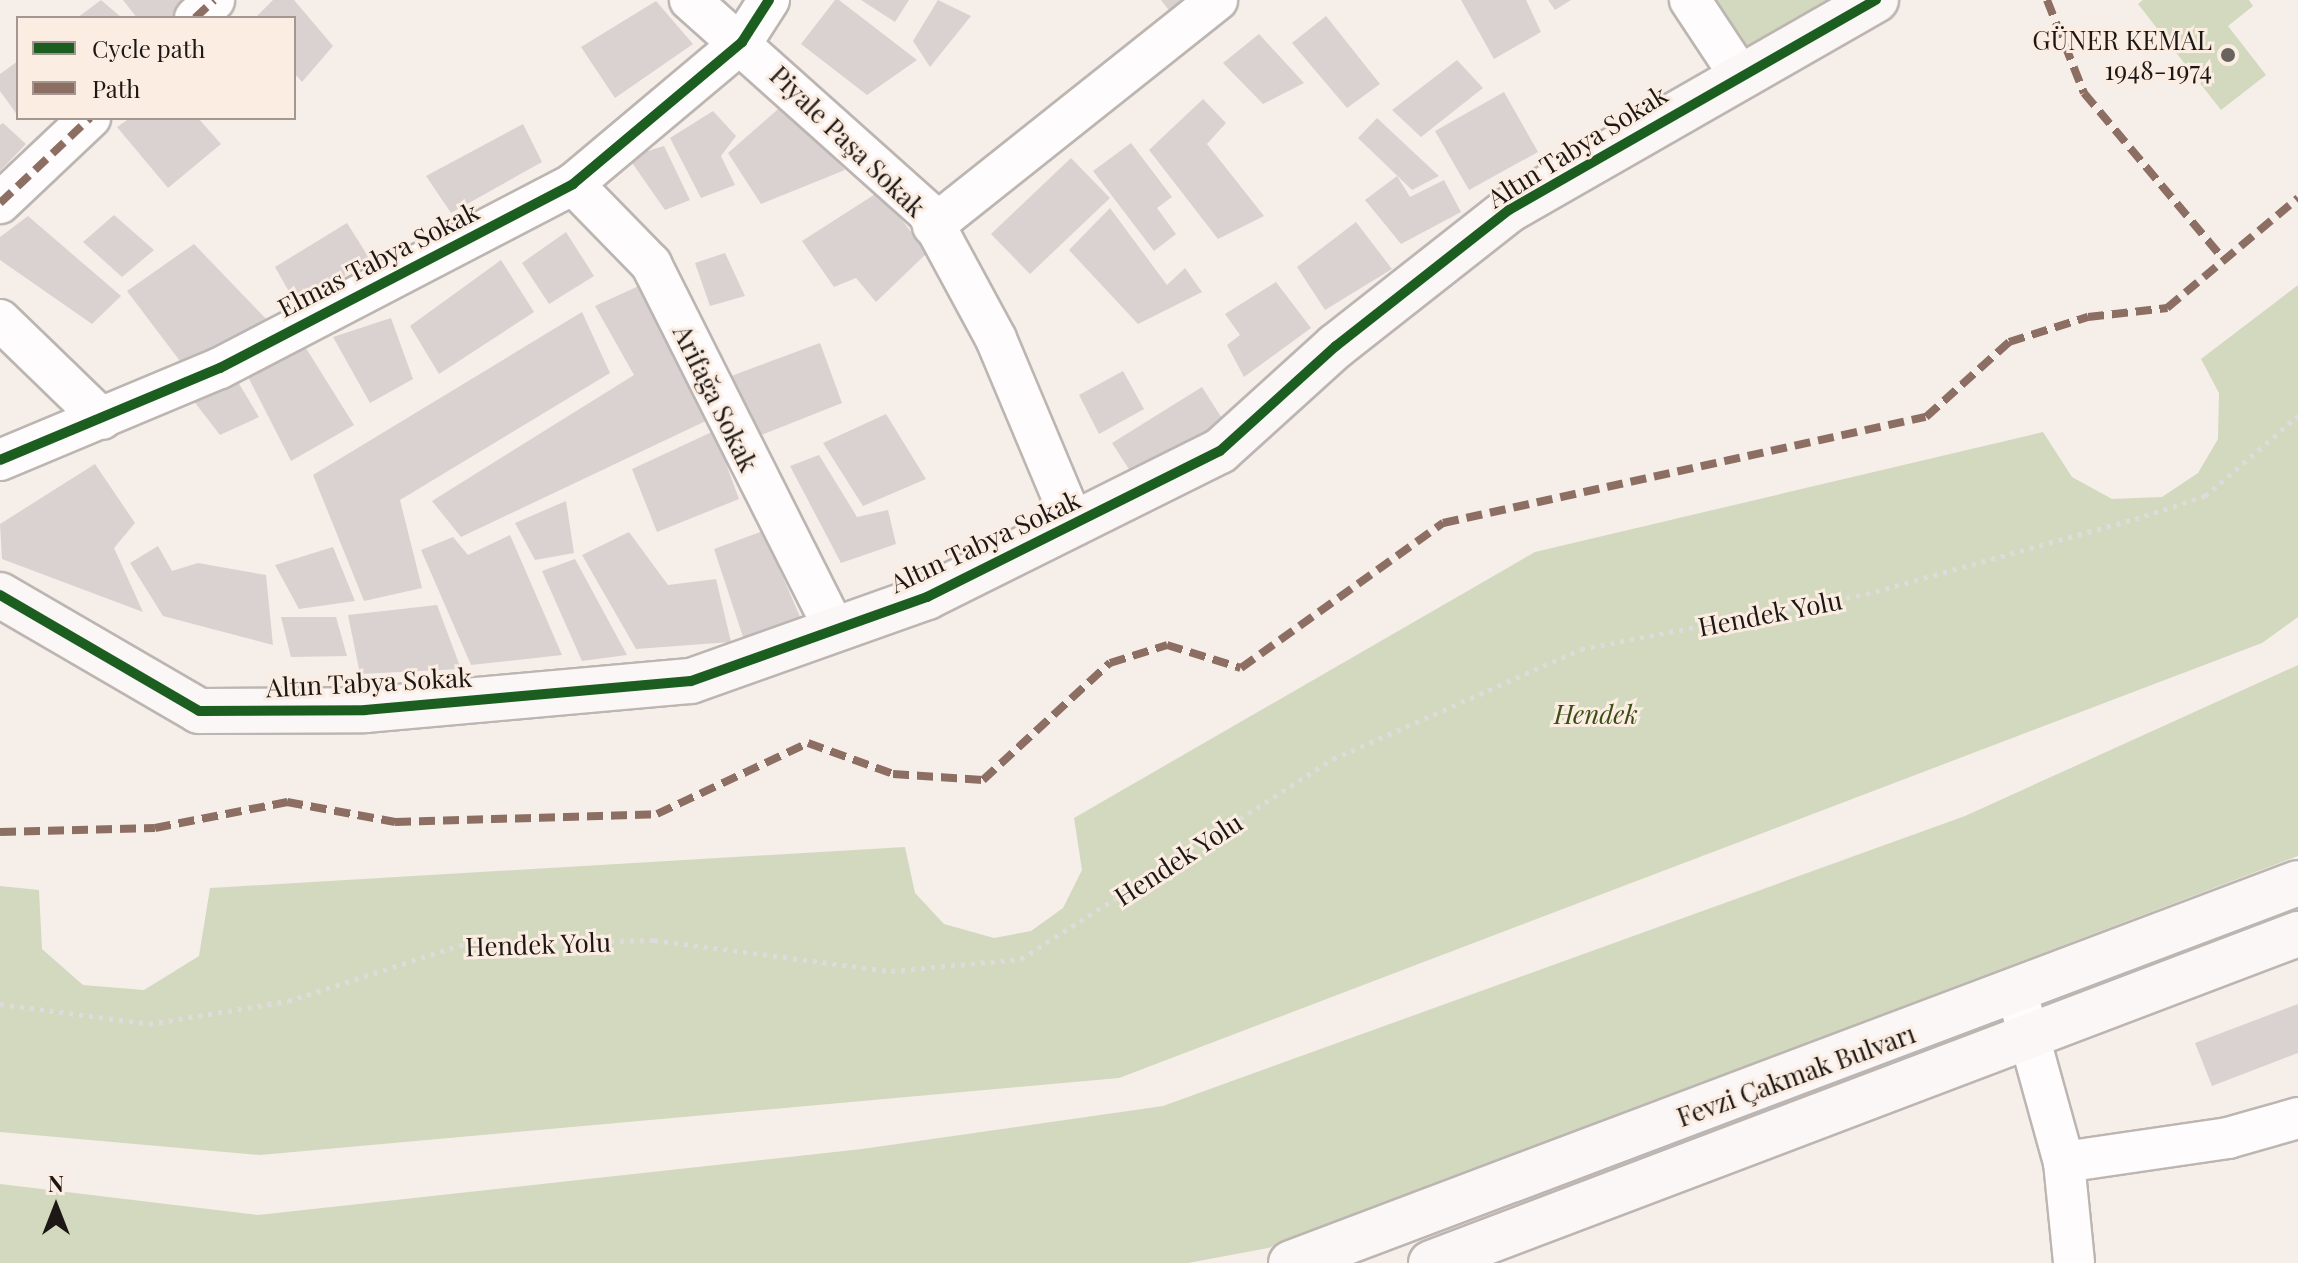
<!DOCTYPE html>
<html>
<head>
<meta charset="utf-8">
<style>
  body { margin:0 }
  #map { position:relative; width:2298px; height:1263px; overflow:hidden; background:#f6eee9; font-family:"Playfair Display",serif }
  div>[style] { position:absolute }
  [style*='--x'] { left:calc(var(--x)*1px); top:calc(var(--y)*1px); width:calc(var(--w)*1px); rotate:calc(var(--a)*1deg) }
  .green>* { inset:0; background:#d2d9be }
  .building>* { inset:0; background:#d9d2d1 }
  .path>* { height:5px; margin-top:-2.5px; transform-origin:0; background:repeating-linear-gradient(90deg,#dedbda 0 4px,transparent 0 10px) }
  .roads { filter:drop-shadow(2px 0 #bcb5b1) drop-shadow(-2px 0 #bcb5b1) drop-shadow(0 2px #bcb5b1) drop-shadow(0 -2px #bcb5b1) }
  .street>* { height:40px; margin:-20px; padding:0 20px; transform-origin:20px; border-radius:20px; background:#fefcfc }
  .secondary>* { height:44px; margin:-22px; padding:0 22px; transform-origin:22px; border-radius:22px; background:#fbf7f7 }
  .quiet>* { height:8px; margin-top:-4px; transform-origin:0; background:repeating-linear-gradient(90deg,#8d6e63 0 16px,transparent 0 24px) }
  .cycleway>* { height:10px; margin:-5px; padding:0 5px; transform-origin:5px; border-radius:5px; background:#1b5e20 }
  .dots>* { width:22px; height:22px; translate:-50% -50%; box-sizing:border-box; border:4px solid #fcede3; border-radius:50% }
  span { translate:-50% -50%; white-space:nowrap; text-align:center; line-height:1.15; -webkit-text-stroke:6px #fcede3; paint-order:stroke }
  .poi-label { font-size:26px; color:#1d1815 }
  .right { translate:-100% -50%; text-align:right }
  .street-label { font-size:26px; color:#1d1815 }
  .park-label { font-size:26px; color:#3a4d15; font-style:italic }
  .legend { position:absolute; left:16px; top:16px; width:280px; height:104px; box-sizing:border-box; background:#fcede3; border:2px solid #a39891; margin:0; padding:10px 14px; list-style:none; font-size:24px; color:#1d1815 }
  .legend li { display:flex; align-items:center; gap:16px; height:40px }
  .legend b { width:40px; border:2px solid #a39891 }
  .north { position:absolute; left:16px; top:1167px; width:80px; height:80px; -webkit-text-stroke:6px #fcede3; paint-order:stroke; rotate:0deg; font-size:22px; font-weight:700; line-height:32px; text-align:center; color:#1d1815 }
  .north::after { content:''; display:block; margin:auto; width:28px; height:36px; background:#1d1815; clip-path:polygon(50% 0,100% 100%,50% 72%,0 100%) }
</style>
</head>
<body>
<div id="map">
  <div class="green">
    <i style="clip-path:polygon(1715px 0,1848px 0,1750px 52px)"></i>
    <i style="clip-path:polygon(2143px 0,2249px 0,2253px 6px,2228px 26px,2266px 75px,2221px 110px,2138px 4px)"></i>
    <i style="clip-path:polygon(2298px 285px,2298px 617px,2262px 643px,1119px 1078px,260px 1155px,0 1132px,0 886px,39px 890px,42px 949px,83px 985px,144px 990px,199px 956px,210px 888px,905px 847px,915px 893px,944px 924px,994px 938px,1031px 931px,1063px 908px,1082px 870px,1074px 818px,1535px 552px,2043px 432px,2072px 477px,2112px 499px,2162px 497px,2198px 473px,2218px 439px,2219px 393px,2201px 359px)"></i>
    <i style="clip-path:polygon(2298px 665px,2298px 856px,1268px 1248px,1188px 1263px,0 1263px,0 1184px,258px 1215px,862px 1149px,1163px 1106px,1965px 816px)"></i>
  </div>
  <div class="building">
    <i style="clip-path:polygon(101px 0,122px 18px,77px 18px)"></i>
    <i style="clip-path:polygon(123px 0,189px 0,171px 18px,137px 18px)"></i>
    <i style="clip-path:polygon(273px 0,294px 0,333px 46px,302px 82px,294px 73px,294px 18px,255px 18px)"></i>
    <i style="clip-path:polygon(835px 0,839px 0,917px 60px,867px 95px,801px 44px)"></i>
    <i style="clip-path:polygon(861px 0,909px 0,895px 22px)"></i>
    <i style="clip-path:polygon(938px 0,971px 16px,930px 67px,913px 41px)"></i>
    <i style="clip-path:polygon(1161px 0,1213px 0,1180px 25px)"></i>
    <i style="clip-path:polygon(1461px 0,1526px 0,1541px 32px,1494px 59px)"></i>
    <i style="clip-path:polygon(1548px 0,1571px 0,1555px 10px)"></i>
    <i style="clip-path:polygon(656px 1px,693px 44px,615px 98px,581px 47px)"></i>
    <i style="clip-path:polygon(1326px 16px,1380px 84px,1347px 108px,1292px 43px)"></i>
    <i style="clip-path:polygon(1259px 34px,1304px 83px,1263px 104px,1223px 63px)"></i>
    <i style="clip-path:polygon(1457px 60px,1483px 88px,1421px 137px,1392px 110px)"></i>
    <i style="clip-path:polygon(18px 61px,18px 116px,0 91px,0 74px)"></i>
    <i style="clip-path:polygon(1504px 92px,1538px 152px,1469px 190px,1435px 131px)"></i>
    <i style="clip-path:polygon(1203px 99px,1226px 123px,1207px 144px,1264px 216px,1218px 239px,1149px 150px)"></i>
    <i style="clip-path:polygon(785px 103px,845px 170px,761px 204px,728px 153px)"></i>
    <i style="clip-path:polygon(713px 111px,736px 136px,721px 156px,735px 185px,701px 198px,670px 138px)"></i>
    <i style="clip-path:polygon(130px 118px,198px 118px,221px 144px,168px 188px,117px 127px)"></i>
    <i style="clip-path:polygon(1377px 118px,1439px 176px,1412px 190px,1358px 138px)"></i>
    <i style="clip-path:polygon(3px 123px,26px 144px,0 171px,0 125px)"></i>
    <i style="clip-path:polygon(523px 124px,542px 162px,451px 213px,426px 176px)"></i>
    <i style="clip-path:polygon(1131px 143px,1172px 197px,1157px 208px,1176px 234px,1154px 251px,1093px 171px)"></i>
    <i style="clip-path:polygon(664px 146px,690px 200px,665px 210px,628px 157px)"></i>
    <i style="clip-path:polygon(1071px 158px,1110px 198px,1030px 274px,991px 234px)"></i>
    <i style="clip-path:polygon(1397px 176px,1410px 197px,1444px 180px,1461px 212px,1401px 244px,1365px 200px)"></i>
    <i style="clip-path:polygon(880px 191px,927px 253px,876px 302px,856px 278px,834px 287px,802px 241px)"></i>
    <i style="clip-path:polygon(1110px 208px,1167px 285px,1185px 268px,1202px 292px,1138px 324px,1069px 250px)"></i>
    <i style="clip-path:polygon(114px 215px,154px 250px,122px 277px,83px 242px)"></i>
    <i style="clip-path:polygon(28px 216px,121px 296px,92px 324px,0 260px,0 237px)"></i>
    <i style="clip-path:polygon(1356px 222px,1392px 269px,1325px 310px,1297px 267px)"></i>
    <i style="clip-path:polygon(347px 223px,371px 261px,296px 304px,275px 267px)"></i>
    <i style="clip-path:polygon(566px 232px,594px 276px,549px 304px,522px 263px)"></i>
    <i style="clip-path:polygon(194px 244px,269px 322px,186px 369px,127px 291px)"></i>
    <i style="clip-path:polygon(725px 253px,745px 296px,710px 306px,695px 263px)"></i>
    <i style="clip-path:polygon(501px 260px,534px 312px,439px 374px,410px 326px)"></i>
    <i style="clip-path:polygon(1276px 282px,1311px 328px,1244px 377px,1227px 345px,1240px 335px,1225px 314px)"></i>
    <i style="clip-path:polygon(643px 284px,710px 419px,461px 537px,432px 501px,634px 375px,595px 306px)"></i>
    <i style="clip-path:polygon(582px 312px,610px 373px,400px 500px,422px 588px,364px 601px,313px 475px)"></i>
    <i style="clip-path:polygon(391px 318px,413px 379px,370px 403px,333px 337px)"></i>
    <i style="clip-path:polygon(820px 343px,842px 403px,751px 439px,726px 378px)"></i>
    <i style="clip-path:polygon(304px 345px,354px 425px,291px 461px,244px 369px)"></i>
    <i style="clip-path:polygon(1123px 371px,1144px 409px,1099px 434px,1079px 395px)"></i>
    <i style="clip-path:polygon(235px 377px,259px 417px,220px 435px,189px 395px)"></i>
    <i style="clip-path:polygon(1202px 387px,1225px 423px,1136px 480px,1112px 443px)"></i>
    <i style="clip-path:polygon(886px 414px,926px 479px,863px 506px,823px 443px)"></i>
    <i style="clip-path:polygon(714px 431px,739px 499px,657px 532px,632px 469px)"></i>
    <i style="clip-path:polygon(819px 455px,857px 517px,888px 510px,896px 544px,841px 563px,790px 466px)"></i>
    <i style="clip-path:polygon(95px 464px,135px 523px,114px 548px,143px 612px,2px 559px,0 524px)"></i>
    <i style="clip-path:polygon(566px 501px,574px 553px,535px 560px,515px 523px)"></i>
    <i style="clip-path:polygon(763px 531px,801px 619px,746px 646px,714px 549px)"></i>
    <i style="clip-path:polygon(629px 532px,668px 585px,716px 579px,731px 642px,636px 649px,582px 555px)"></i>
    <i style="clip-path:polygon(510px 535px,562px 655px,471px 665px,421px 550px,453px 537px,468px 555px)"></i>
    <i style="clip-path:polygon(158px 546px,172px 571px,198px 563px,266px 575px,273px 645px,163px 616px,130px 563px)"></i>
    <i style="clip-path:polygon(333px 547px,355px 601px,299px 609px,275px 565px)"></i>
    <i style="clip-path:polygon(575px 559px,627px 655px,582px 661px,542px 571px)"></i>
    <i style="clip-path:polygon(437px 605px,461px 669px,360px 674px,348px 615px)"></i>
    <i style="clip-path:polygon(281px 617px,336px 617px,347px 656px,291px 657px)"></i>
    <i style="clip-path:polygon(2298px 1004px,2298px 1053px,2212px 1086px,2195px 1043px)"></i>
  </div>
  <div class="path">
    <i style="--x:0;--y:1004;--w:150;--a:7.6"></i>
    <i style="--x:149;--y:1024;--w:141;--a:-9.4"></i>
    <i style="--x:288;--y:1001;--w:181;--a:-18"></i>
    <i style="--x:460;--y:945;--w:194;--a:-1.5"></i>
    <i style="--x:654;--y:940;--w:239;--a:7.5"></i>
    <i style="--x:891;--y:971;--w:131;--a:-5.3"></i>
    <i style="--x:1021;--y:959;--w:371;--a:-32.7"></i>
    <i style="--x:1333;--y:759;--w:271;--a:-23.9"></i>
    <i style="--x:1581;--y:649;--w:290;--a:-10.9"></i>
    <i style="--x:1866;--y:594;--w:279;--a:-15.6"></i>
    <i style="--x:2135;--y:519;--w:74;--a:-18.2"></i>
    <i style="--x:2205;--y:496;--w:123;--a:-40.7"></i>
  </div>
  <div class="roads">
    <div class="street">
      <i style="--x:690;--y:0;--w:319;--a:41.8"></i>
      <i style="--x:928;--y:213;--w:143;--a:61.6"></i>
      <i style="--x:996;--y:339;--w:202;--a:67.2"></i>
      <i style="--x:1690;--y:0;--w:89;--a:56.5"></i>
      <i style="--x:195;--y:18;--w:26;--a:-43"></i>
      <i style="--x:573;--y:184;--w:112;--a:45.7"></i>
      <i style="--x:651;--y:264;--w:410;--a:63.3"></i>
      <i style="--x:0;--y:203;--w:124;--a:-43.4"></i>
      <i style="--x:933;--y:226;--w:363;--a:-38.5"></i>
      <i style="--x:0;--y:320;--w:142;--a:44.1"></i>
      <i style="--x:0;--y:460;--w:238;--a:-22.7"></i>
      <i style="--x:220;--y:368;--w:398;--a:-27.5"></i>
      <i style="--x:573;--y:184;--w:221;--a:-40"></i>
      <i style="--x:742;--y:42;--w:50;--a:-57.3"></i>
      <i style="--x:2017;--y:993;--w:175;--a:74.5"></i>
      <i style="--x:2064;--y:1162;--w:101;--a:84.3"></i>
      <i style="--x:2064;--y:1162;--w:166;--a:-8.3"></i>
      <i style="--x:2228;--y:1138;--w:73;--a:-15.9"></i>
    </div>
    <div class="secondary">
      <i style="--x:0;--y:595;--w:230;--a:30.2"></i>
      <i style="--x:199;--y:711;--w:166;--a:-0.3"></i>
      <i style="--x:365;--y:710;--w:327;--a:-5.1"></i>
      <i style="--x:691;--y:681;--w:251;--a:-19.6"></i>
      <i style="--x:927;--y:597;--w:327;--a:-26.5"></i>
      <i style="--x:1220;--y:451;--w:156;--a:-42.2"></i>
      <i style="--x:1336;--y:346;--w:220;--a:-38.2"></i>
      <i style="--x:1509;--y:210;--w:423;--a:-29.8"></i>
      <i style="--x:1291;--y:1263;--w:1076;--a:-20.67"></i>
      <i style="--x:1431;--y:1263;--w:927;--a:-20.78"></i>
    </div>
  </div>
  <div class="quiet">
    <i style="--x:2047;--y:0;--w:100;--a:68.3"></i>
    <i style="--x:2084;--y:93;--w:213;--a:50"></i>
    <i style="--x:195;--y:18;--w:26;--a:-43"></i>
    <i style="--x:0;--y:203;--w:124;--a:-43.4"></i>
    <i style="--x:0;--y:832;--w:155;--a:-1.5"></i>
    <i style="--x:155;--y:828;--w:135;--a:-11.1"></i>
    <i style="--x:287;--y:802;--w:110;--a:10.5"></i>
    <i style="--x:395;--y:822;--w:262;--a:-1.7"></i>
    <i style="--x:657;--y:814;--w:167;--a:-25.2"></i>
    <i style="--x:808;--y:743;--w:90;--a:20"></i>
    <i style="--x:893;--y:774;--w:90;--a:3.8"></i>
    <i style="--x:983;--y:780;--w:173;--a:-42.7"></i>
    <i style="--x:1110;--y:663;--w:60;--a:-17.5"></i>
    <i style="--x:1167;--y:645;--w:77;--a:17.3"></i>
    <i style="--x:1241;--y:668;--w:249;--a:-35.7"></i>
    <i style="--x:1443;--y:523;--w:494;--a:-12.4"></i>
    <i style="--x:1926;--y:417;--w:112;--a:-42.1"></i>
    <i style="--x:2009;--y:342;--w:83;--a:-17.6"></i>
    <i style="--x:2088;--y:317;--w:80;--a:-6.5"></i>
    <i style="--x:2167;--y:308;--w:171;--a:-40"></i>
  </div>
  <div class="cycleway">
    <i style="--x:0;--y:460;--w:238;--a:-22.7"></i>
    <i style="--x:220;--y:368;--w:398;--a:-27.5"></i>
    <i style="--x:573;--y:184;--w:221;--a:-40"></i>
    <i style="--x:742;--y:42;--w:50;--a:-57.3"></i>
    <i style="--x:0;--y:595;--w:230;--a:30.2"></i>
    <i style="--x:199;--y:711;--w:166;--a:-0.3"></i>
    <i style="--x:365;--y:710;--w:327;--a:-5.1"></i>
    <i style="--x:691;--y:681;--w:251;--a:-19.6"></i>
    <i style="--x:927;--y:597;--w:327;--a:-26.5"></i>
    <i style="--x:1220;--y:451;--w:156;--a:-42.2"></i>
    <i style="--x:1336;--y:346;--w:220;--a:-38.2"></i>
    <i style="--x:1509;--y:210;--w:423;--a:-29.8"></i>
  </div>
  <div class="dots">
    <i style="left:2228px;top:55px;background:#69635f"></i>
  </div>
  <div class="poi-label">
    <span class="right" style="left:2212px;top:55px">GÜNER KEMAL<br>1948-1974</span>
  </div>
  <div class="street-label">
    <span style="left:848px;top:141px;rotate:44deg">Piyale Paşa Sokak</span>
    <span style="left:1577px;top:146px;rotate:-32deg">Altın Tabya Sokak</span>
    <span style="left:378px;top:259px;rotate:-27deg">Elmas Tabya Sokak</span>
    <span style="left:716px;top:398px;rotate:64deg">Arifağa Sokak</span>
    <span style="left:985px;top:541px;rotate:-25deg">Altın Tabya Sokak</span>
    <span style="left:1770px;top:613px;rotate:-11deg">Hendek Yolu</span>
    <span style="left:369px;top:682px;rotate:-3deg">Altın Tabya Sokak</span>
    <span style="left:1178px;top:859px;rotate:-33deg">Hendek Yolu</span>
    <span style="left:538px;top:944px;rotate:-2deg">Hendek Yolu</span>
    <span style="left:1796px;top:1075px;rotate:-20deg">Fevzi Çakmak Bulvarı</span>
  </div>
  <div class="park-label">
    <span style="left:1596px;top:714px">Hendek</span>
  </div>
  <ul class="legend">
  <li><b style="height:10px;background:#1b5e20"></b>Cycle path</li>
  <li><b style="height:10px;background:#8d6e63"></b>Path</li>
  </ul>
  <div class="north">N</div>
</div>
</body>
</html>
